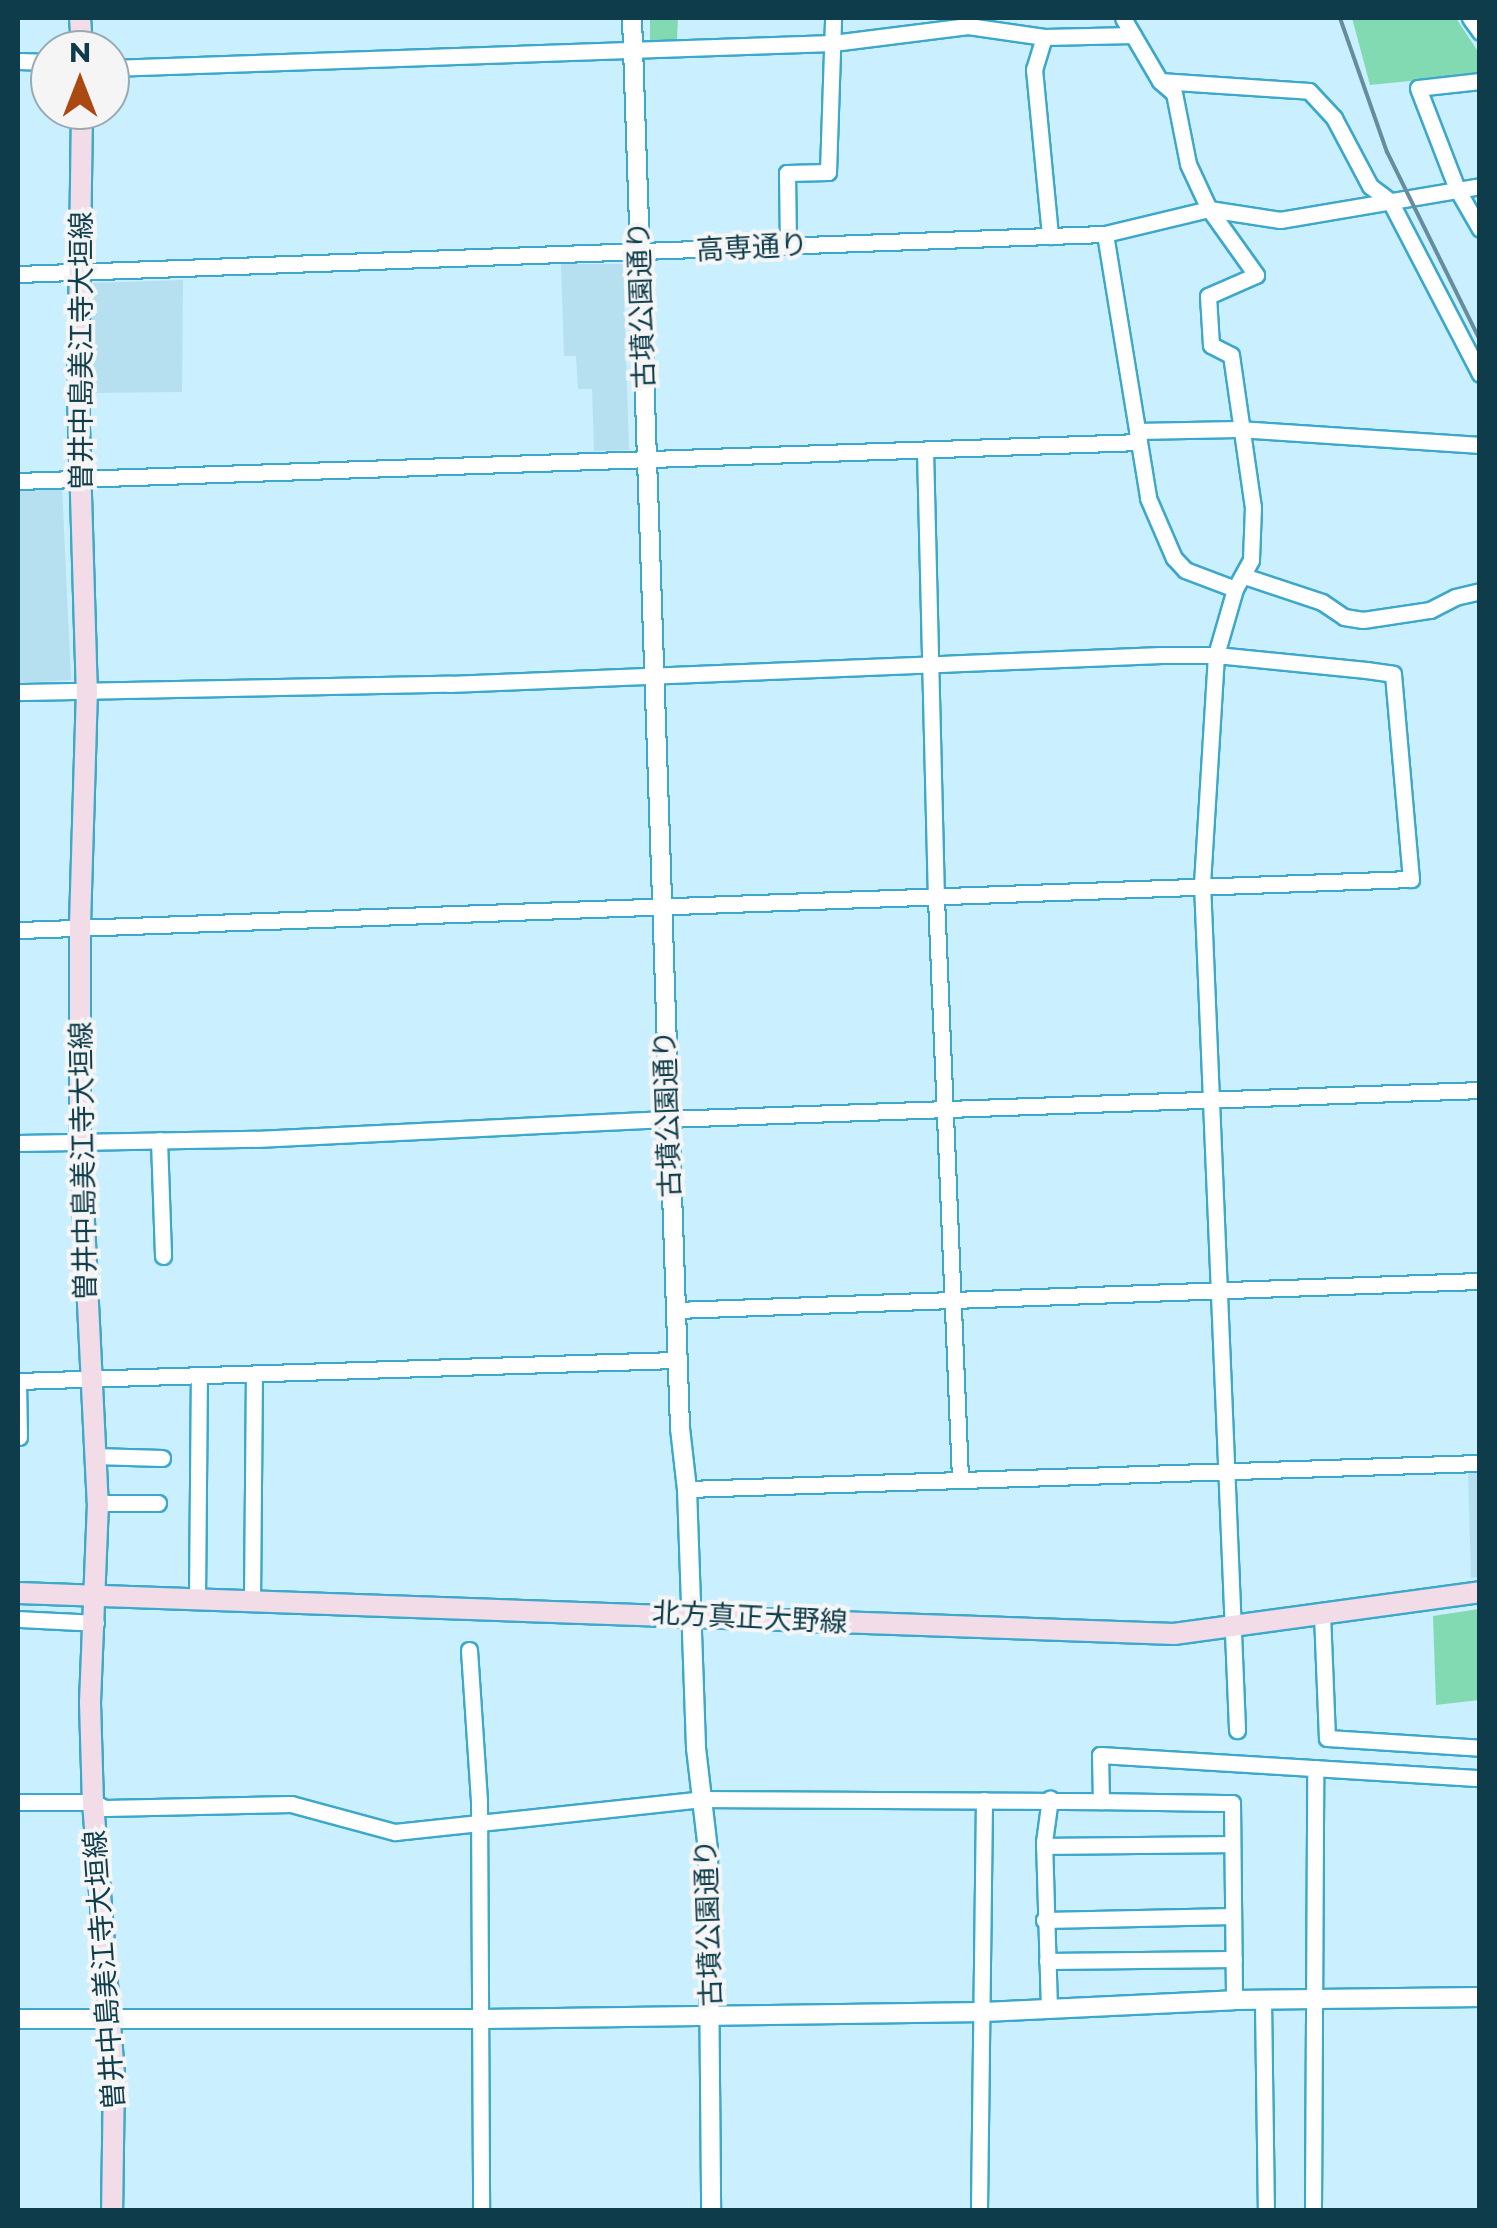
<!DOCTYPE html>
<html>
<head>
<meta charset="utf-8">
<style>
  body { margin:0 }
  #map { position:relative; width:1497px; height:2228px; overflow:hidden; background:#caeffe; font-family:Montserrat,"Noto Sans JP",sans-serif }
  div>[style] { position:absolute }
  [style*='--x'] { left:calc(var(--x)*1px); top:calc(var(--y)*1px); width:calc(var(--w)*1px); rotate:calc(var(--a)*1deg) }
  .built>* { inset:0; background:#b6dfef }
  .green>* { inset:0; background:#82dab3 }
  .roads { filter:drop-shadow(2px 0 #3ca8cb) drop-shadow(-2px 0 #3ca8cb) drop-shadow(0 2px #3ca8cb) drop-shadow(0 -2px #3ca8cb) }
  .minor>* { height:15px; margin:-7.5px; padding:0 7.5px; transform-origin:7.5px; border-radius:7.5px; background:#fff }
  .tertiary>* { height:18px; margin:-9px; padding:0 9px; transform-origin:9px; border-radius:9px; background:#fff }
  .secondary>* { height:20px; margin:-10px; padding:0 10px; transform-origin:10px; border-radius:10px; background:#f1dce8 }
  .rail>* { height:4px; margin:-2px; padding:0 2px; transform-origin:2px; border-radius:2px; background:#648e9d }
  span { translate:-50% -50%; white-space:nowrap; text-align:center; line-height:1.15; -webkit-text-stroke:8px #f5f5f5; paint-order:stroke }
  .street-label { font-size:28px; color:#0e3c4b }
  .frame { position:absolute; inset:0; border:20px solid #0e3c4b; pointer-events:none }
  .north { position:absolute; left:30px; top:30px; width:100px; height:100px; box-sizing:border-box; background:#f5f5f5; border:2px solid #99abb1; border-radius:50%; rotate:0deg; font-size:28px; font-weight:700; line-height:40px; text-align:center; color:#0e3c4b }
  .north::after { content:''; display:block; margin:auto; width:35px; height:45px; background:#ac4913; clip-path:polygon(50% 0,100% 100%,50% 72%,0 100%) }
</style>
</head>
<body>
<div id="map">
  <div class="built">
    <i style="clip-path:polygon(561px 264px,623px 264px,629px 450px,594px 451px,592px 389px,578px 389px,576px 356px,564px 356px)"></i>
    <i style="clip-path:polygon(183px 280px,182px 392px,86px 393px,87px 290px,93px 283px)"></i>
    <i style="clip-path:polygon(62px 487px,71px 680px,18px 683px,18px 488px)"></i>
    <i style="clip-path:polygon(1468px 1470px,1480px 1470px,1479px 1577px,1471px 1578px)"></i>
  </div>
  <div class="green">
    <i style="clip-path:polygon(650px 18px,678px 18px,677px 39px,650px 43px)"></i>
    <i style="clip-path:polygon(1352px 18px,1456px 18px,1479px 53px,1479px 74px,1370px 85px)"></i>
    <i style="clip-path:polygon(1479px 1609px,1479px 1700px,1436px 1705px,1433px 1616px)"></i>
  </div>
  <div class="roads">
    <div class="minor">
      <i style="--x:1123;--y:18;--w:73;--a:59.6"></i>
      <i style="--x:1160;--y:81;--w:18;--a:41"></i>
      <i style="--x:1174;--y:93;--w:72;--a:78.8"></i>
      <i style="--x:1188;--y:164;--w:50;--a:65"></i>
      <i style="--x:1209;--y:209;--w:81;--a:54.5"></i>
      <i style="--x:1256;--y:275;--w:52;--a:156.4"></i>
      <i style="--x:1208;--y:296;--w:49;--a:86.5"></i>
      <i style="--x:1211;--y:345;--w:22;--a:27"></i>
      <i style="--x:1231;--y:355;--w:154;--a:81.8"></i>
      <i style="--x:1253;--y:507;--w:53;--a:92.2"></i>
      <i style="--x:1251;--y:560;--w:33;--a:119"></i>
      <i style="--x:1235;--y:589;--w:69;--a:106.1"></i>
      <i style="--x:1216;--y:655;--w:228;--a:93.5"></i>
      <i style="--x:1202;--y:883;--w:848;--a:87.63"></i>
      <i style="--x:1470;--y:18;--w:17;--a:54"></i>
      <i style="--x:1044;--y:37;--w:34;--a:107"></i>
      <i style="--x:1034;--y:69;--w:168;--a:84.5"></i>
      <i style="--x:18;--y:61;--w:32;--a:2"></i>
      <i style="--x:110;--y:68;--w:723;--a:-1.98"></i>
      <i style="--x:833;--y:43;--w:136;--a:-7.2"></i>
      <i style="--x:968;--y:26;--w:77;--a:8.2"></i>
      <i style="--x:1044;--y:37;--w:89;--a:-1.3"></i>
      <i style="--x:1160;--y:81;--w:149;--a:3.8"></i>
      <i style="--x:1309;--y:91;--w:37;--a:47"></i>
      <i style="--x:1334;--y:118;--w:77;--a:62.1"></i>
      <i style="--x:1370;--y:186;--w:25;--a:37"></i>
      <i style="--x:1390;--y:201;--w:195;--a:62.5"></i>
      <i style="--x:1480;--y:81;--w:62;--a:173.6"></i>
      <i style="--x:1418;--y:88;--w:108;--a:68.9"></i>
      <i style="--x:1457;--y:189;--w:46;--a:60.1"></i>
      <i style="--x:1105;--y:234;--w:267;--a:80.7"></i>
      <i style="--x:1148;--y:498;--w:65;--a:66.6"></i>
      <i style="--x:1174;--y:558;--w:16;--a:47"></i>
      <i style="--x:1185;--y:570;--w:53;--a:20.8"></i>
      <i style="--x:788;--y:244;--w:71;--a:-90.8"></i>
      <i style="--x:787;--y:173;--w:41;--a:-1.4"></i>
      <i style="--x:828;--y:172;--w:154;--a:-88.1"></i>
      <i style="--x:18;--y:274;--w:1088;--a:-2.11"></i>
      <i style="--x:1105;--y:234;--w:107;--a:-13.5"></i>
      <i style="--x:1209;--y:209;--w:72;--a:8.8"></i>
      <i style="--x:1280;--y:220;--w:203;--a:-9.6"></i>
      <i style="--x:1137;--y:431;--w:101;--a:-1.1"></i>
      <i style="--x:1238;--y:429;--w:243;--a:3.8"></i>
      <i style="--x:925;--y:450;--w:448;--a:88.6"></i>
      <i style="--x:936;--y:898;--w:580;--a:87.63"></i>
      <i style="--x:18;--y:481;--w:1122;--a:-1.99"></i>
      <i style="--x:1244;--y:576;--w:82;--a:18.4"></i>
      <i style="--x:1322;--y:602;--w:27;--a:34"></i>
      <i style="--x:1344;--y:617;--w:19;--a:9"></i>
      <i style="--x:1363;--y:620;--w:68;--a:-8.5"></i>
      <i style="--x:1430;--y:610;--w:28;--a:-27"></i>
      <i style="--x:1455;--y:597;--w:26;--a:-13"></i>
      <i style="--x:18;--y:692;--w:431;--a:-1.1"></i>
      <i style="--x:449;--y:684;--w:713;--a:-2.33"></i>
      <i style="--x:1161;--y:655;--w:55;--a:0"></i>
      <i style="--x:1216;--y:655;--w:151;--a:5.7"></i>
      <i style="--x:1366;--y:670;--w:27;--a:8"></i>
      <i style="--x:1393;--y:674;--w:206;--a:85"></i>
      <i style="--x:1411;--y:879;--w:1394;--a:177.9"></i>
      <i style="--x:159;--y:1140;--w:116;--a:88"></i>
      <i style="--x:18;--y:1143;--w:238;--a:-1"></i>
      <i style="--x:256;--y:1139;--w:411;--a:-2.8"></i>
      <i style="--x:667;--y:1119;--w:814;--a:-2.04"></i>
      <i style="--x:676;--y:1310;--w:805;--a:-2.07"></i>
      <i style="--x:18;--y:1381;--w:659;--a:-1.83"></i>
      <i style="--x:18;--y:1381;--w:56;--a:89"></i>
      <i style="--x:94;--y:1456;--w:68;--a:1.7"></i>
      <i style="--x:687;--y:1489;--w:793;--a:-1.88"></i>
      <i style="--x:98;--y:1503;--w:60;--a:0"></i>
      <i style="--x:197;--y:1598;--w:220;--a:-89.5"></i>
      <i style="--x:252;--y:1600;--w:224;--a:-89.5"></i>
      <i style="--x:1322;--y:1614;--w:124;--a:87.7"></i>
      <i style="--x:1327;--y:1738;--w:153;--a:3.7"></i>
      <i style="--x:18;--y:1619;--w:78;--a:2.9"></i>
      <i style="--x:469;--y:1650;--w:151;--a:86.2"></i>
      <i style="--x:479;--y:1801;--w:409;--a:89.7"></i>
      <i style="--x:1101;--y:1801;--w:131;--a:0.9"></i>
      <i style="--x:1232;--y:1803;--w:197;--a:89.4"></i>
      <i style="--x:18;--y:1802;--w:75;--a:0"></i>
      <i style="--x:93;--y:1802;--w:13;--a:27"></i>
      <i style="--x:105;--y:1808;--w:186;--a:-1.2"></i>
      <i style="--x:291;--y:1804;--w:108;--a:15.1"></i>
      <i style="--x:395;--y:1832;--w:309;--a:-6.1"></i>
      <i style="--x:702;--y:1799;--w:399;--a:0.3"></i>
      <i style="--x:1101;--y:1801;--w:46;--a:-91.2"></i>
      <i style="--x:1100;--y:1755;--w:381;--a:3.5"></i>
      <i style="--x:1044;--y:1846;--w:188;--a:-0.6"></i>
      <i style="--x:1044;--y:1920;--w:189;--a:-1.2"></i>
      <i style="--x:1047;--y:1961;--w:187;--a:-0.6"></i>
      <i style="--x:1263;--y:2001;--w:209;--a:89.2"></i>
      <i style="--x:1049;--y:2009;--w:167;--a:-91.7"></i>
      <i style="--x:1044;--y:1842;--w:44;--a:-82.2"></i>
      <i style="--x:979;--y:2210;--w:410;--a:-89.3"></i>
      <i style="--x:1313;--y:2210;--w:442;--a:-89.7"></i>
    </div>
    <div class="tertiary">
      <i style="--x:632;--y:18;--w:1411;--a:88.05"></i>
      <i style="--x:680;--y:1428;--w:61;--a:83.5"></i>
      <i style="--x:687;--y:1489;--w:259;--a:88"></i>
      <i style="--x:696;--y:1748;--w:103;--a:83.3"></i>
      <i style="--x:708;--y:1850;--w:360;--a:89.5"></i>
      <i style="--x:18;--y:2019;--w:463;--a:0"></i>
      <i style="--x:481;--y:2019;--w:503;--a:-0.8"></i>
      <i style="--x:984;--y:2012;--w:250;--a:-2.7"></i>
      <i style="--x:1234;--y:2000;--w:246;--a:-0.7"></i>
    </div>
    <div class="secondary">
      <i style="--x:80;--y:18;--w:32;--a:86"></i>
      <i style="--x:82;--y:110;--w:284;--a:90.8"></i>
      <i style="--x:78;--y:394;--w:295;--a:88.3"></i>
      <i style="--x:87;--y:689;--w:236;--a:91.7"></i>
      <i style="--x:80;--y:925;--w:215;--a:90"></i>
      <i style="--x:80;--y:1140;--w:363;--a:87.2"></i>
      <i style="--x:98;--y:1503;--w:200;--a:92.3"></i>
      <i style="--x:90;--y:1703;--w:99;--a:88.3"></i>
      <i style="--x:93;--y:1802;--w:273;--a:85.6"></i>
      <i style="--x:114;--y:2074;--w:136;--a:90.8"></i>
      <i style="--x:18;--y:1593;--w:1157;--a:2.03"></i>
      <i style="--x:1174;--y:1634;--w:309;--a:-7.8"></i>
    </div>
  </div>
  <div class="rail">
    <i style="--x:1340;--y:18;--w:142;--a:70.7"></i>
    <i style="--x:1387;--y:152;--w:210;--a:63.7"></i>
  </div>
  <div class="street-label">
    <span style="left:752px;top:247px;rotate:-3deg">高専通り</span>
    <span style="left:641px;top:305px;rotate:-92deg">古墳公園通り</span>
    <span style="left:81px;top:351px;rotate:-90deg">曽井中島美江寺大垣線</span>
    <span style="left:667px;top:1114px;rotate:-92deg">古墳公園通り</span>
    <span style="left:83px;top:1161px;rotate:-91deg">曽井中島美江寺大垣線</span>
    <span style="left:750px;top:1617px;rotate:3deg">北方真正大野線</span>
    <span style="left:708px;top:1923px;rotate:-92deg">古墳公園通り</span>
    <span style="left:104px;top:1970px;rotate:-94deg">曽井中島美江寺大垣線</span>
  </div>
  <div class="frame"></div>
  <div class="north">N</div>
</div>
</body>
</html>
